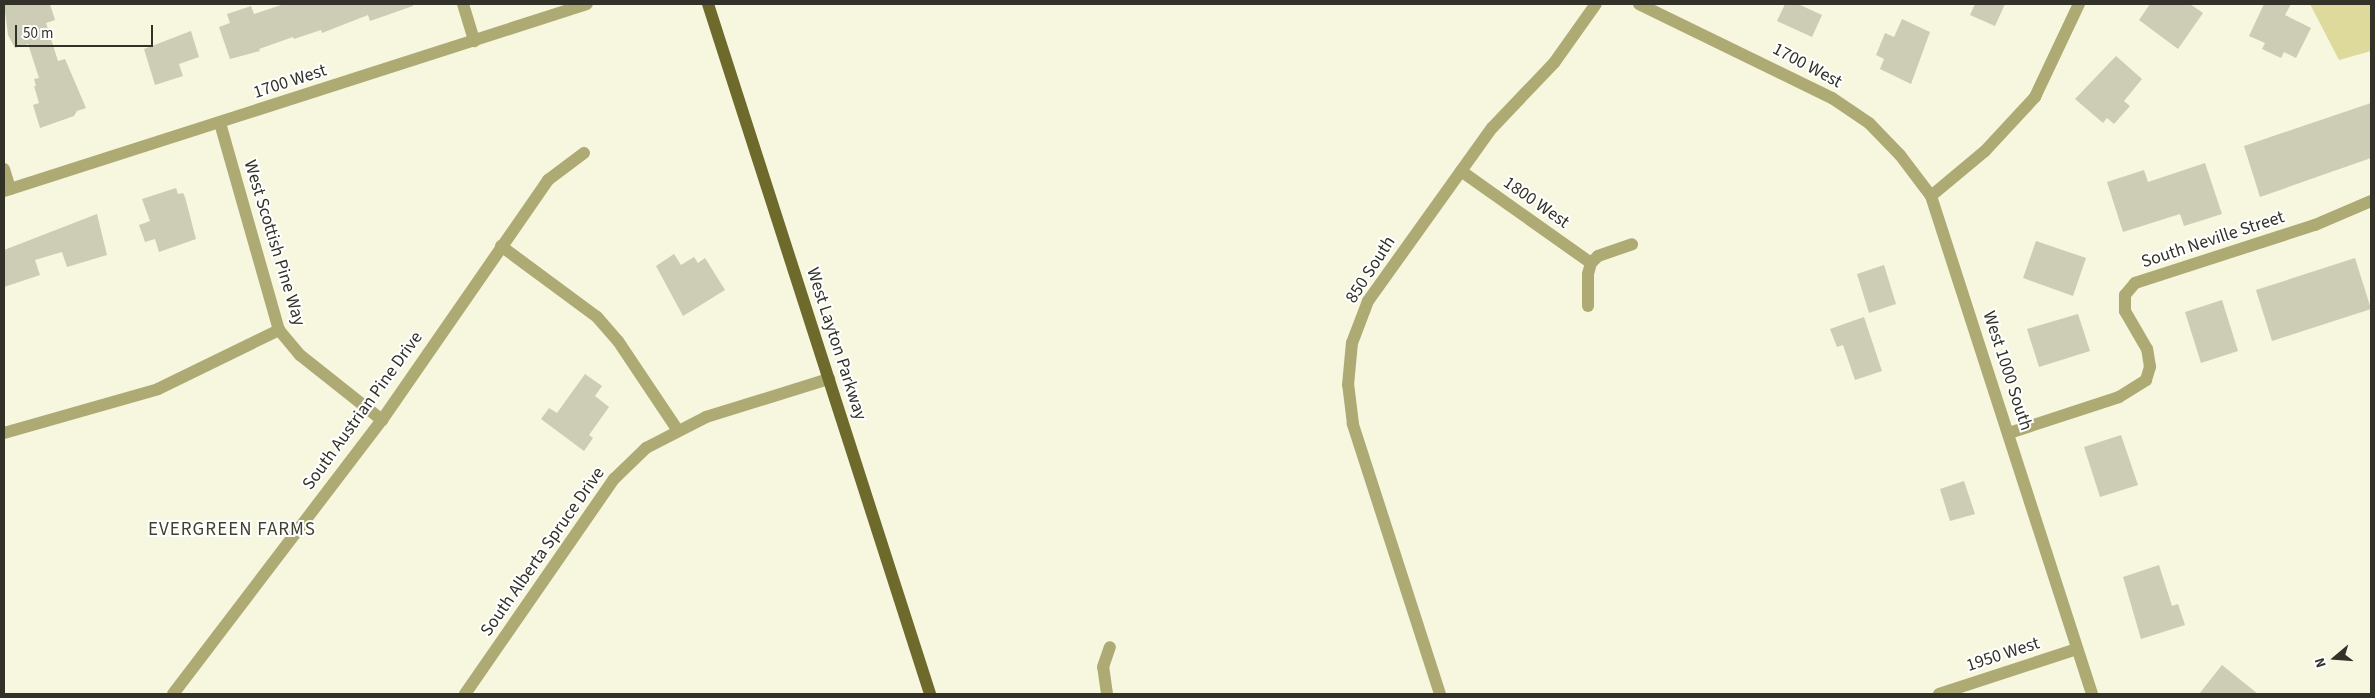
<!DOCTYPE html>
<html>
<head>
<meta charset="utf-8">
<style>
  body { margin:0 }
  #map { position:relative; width:2375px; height:698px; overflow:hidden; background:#f7f6de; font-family:"Source Sans 3",sans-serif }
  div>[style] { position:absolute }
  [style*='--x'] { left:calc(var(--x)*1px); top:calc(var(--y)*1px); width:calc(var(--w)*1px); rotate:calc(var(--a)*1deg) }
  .green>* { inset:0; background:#ddda9c }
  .building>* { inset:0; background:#cdccb5 }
  .minor>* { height:12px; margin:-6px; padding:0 6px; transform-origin:6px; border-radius:6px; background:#adaa73 }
  .major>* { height:12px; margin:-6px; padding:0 6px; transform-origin:6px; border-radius:6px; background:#6e6a2b }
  span { translate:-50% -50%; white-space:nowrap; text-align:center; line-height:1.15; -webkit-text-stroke:4px #fff; paint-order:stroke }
  .street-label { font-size:18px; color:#323229 }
  .neighbourhood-label { font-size:19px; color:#41402d; letter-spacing:1px }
  .frame { position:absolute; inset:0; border:5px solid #323229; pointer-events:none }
  .north { position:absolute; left:2310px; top:633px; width:50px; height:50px; -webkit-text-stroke:4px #fff; paint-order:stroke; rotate:252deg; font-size:14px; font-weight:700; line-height:20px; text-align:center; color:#323229 }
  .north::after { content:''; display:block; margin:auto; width:18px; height:22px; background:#323229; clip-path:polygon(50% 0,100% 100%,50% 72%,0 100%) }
  .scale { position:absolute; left:15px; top:25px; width:138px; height:22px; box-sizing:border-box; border:2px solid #323229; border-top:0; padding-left:6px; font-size:15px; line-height:18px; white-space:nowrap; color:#323229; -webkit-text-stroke:4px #fff; paint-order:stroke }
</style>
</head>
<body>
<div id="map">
  <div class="green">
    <i style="clip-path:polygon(2310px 4px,2371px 4px,2371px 51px,2339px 60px)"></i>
  </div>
  <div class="building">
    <i style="clip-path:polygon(4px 4px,50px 4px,55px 20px,46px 23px,58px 61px,65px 59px,86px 108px,77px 111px,74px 116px,40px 128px,33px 105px,39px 103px,34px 86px,36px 86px,34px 79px,39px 78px,28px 44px,15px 48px,8px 35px)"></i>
    <i style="clip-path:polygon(284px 4px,413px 4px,413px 6px,370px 21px,368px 15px,322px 33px,321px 30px,294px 39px,293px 37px,259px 49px,260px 51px,230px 59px,219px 27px,230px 23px,227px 14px,251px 6px,254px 14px)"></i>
    <i style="clip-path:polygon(1785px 4px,1798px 4px,1822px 15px,1812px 37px,1777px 21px)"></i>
    <i style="clip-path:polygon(1975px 4px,2005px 4px,1995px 26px,1970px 15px)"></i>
    <i style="clip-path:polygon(2150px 4px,2190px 4px,2203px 13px,2178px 49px,2139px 20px)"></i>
    <i style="clip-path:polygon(2264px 4px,2291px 4px,2285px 15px,2311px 28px,2296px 58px,2284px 52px,2281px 58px,2262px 49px,2265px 43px,2249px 36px)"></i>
    <i style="clip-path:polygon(1902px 19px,1930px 32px,1911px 84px,1880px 69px,1884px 59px,1876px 55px,1885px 33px,1894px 37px)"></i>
    <i style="clip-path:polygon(191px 31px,199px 57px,179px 64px,183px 76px,155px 85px,144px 49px)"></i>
    <i style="clip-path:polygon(2116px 56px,2142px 79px,2124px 101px,2130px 106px,2114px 124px,2107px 118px,2103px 123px,2075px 99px)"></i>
    <i style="clip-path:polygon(2371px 103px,2371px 158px,2260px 197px,2244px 146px)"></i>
    <i style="clip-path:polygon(2205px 163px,2222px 214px,2184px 226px,2180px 214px,2123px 232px,2107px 182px,2144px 170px,2148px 182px)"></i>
    <i style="clip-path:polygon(176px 188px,178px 194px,183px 193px,185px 197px,196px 239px,159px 252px,155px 239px,145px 242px,139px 225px,150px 221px,142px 199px)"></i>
    <i style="clip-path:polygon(97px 214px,107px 255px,67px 267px,62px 252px,35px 260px,40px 275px,4px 287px,4px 250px)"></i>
    <i style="clip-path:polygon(2036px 241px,2086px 258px,2073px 296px,2023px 278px)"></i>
    <i style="clip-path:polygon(674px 254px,681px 265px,694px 257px,698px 263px,705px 258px,725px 290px,683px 316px,656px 266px)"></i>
    <i style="clip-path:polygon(2355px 258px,2371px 309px,2272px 341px,2256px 290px)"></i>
    <i style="clip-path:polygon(1884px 265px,1896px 304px,1869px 313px,1857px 274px)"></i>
    <i style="clip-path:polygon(2222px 300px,2238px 351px,2201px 363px,2185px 312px)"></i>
    <i style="clip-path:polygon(2078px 314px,2090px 351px,2039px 367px,2027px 329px)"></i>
    <i style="clip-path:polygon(1864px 317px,1882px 371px,1855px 380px,1843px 345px,1837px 347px,1830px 329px)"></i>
    <i style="clip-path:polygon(585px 374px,602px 386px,595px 396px,609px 407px,589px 435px,593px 438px,584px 451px,541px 419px,549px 408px,557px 413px)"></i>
    <i style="clip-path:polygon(2121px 435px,2138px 485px,2100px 497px,2084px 447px)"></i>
    <i style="clip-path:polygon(1964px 481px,1975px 514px,1950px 521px,1940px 489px)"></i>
    <i style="clip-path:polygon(2159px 565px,2172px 606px,2178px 604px,2185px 625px,2141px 639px,2123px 577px)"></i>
    <i style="clip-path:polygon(2222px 665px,2258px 694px,2199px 694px)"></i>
  </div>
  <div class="minor">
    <i style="--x:463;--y:4;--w:39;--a:73"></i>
    <i style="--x:1639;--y:4;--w:215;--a:26"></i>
    <i style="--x:1832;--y:98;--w:45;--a:34"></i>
    <i style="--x:1869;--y:123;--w:45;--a:45.9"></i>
    <i style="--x:1900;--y:155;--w:51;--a:52.9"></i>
    <i style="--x:1931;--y:196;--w:523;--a:72.08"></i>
    <i style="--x:220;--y:123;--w:215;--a:74.1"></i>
    <i style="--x:279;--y:330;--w:33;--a:50"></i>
    <i style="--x:300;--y:355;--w:105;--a:38.4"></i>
    <i style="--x:4;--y:169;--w:21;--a:73"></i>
    <i style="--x:1461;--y:171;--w:159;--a:35.3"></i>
    <i style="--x:4;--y:191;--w:612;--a:-17.78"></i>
    <i style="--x:1931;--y:196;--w:70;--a:-39.8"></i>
    <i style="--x:1985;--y:151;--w:74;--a:-47.2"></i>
    <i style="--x:2035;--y:97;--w:103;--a:-64.7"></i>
    <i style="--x:501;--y:246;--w:119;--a:36.5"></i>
    <i style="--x:597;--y:317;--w:32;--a:49"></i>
    <i style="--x:618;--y:341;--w:106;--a:56.2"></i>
    <i style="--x:1588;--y:306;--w:32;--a:-90"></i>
    <i style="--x:1588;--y:274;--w:11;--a:-75"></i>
    <i style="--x:1591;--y:263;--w:10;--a:-45"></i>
    <i style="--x:1598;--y:256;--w:36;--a:-19"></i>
    <i style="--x:4;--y:433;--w:160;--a:-15.9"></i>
    <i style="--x:158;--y:389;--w:135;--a:-26"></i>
    <i style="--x:2009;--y:433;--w:116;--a:-18.1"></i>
    <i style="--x:2119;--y:397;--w:32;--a:-32"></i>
    <i style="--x:2146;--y:380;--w:14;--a:-73"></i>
    <i style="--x:2150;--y:367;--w:18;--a:-99"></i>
    <i style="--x:2147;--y:349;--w:44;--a:-120.1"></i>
    <i style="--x:2125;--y:311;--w:16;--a:-90"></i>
    <i style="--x:2125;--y:295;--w:16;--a:-50"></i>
    <i style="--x:2135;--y:283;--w:189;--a:-17.9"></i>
    <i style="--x:2315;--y:225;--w:61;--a:-23.2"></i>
    <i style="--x:173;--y:694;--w:345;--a:-52.7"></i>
    <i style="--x:382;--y:420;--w:292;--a:-55.3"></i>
    <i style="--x:548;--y:180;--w:45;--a:-36.9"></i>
    <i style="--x:465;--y:694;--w:262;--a:-55.3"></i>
    <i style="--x:614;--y:479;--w:45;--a:-44.1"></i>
    <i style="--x:646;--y:448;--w:68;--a:-27.3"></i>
    <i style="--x:706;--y:417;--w:129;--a:-17.2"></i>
    <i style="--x:1107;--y:694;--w:27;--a:-98"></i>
    <i style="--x:1103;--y:667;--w:21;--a:-71"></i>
    <i style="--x:1440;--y:694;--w:284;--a:-107.9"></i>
    <i style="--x:1353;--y:424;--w:39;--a:-97"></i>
    <i style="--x:1348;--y:385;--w:42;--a:-84.6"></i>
    <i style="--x:1352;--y:343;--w:45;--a:-69.1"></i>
    <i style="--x:1368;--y:301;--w:213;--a:-54.4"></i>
    <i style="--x:1492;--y:128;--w:90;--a:-46.4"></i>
    <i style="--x:1554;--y:63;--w:72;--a:-54.6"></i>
    <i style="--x:1939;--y:694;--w:145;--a:-18.1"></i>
  </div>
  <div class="major">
    <i style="--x:708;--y:4;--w:725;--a:72.16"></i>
  </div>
  <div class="street-label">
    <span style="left:1807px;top:66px;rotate:28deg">1700 West</span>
    <span style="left:290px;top:82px;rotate:-18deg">1700 West</span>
    <span style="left:1536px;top:203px;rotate:35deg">1800 West</span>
    <span style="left:2213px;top:240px;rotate:-18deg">South Neville Street</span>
    <span style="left:274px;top:243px;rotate:73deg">West Scottish Pine Way</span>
    <span style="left:1371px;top:270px;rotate:-57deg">850 South</span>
    <span style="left:836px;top:344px;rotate:72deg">West Layton Parkway</span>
    <span style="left:2007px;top:371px;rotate:72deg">West 1000 South</span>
    <span style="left:363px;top:411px;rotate:-54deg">South Austrian Pine Drive</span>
    <span style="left:543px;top:552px;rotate:-55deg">South Alberta Spruce Drive</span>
    <span style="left:2003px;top:655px;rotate:-18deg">1950 West</span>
  </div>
  <div class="neighbourhood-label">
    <span style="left:232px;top:530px">EVERGREEN FARMS</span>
  </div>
  <div class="frame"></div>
  <div class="north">N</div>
  <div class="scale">50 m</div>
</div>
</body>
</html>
